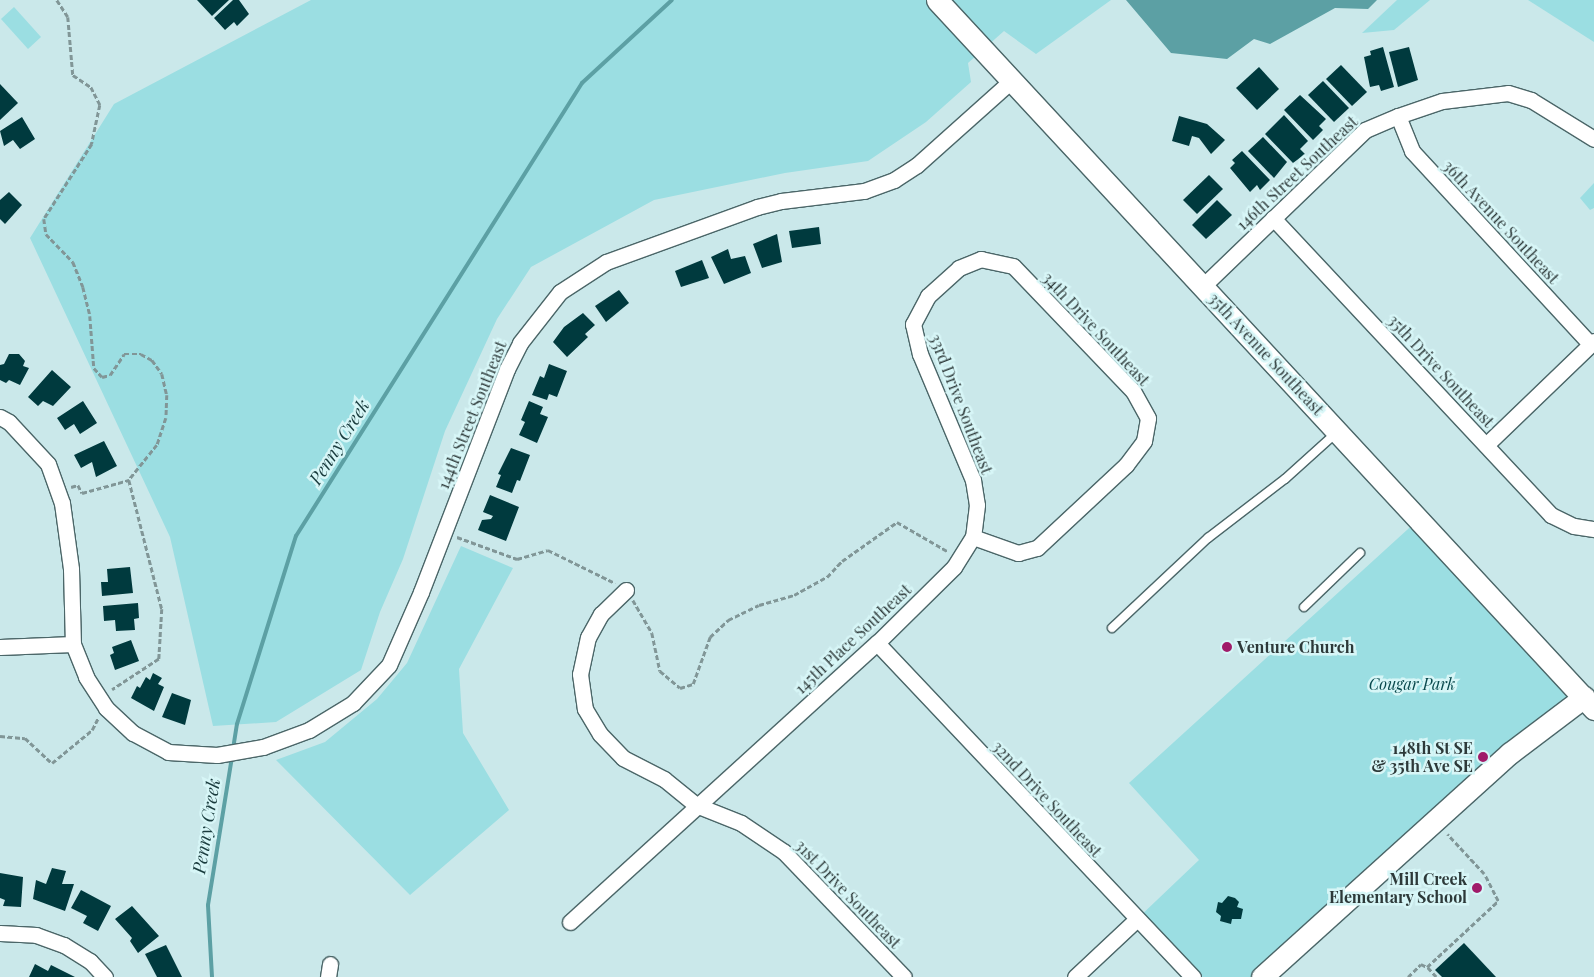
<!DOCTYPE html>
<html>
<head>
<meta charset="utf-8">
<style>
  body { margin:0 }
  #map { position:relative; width:1594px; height:977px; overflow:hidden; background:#cae8ea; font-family:"Playfair Display",serif }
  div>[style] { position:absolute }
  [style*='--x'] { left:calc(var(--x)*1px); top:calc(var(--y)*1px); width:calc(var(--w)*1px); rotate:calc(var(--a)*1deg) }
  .green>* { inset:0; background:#9bdee2 }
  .water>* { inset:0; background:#5ca0a4 }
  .stream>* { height:4px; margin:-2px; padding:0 2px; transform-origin:2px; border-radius:2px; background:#5ca0a4 }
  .building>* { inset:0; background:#003a3e }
  .path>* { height:2.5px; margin-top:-1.25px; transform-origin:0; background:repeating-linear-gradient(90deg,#819697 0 5px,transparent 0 7.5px) }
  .roads { filter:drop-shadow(1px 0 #4b6668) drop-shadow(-1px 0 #4b6668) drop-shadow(0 1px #4b6668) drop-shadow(0 -1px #4b6668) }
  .lane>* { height:8px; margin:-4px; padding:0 4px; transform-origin:4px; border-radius:4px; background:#fff }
  .street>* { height:15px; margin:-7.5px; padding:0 7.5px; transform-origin:7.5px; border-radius:7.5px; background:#fff }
  .secondary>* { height:21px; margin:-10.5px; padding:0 10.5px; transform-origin:10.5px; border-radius:10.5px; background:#fff }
  .dots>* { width:14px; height:14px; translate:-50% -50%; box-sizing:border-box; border:2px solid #d7f6f7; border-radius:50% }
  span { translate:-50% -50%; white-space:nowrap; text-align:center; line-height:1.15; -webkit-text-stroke:5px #d7f6f7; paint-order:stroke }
  .street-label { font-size:16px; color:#2d3939 }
  .poi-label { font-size:16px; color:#2d3939; font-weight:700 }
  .left { translate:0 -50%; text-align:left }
  .right { translate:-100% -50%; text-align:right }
  .park-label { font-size:16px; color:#09494d; font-style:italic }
  .water-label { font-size:18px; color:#193b3d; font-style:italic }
</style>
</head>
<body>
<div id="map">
  <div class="green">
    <i style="clip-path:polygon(311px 0,1111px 0,1036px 54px,1004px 31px,968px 63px,971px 82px,926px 122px,868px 161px,785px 173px,654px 200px,531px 267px,497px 319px,445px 431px,403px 559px,380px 612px,361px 670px,276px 722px,213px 726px,170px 537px,30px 238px,114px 104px)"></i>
    <i style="clip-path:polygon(1397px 0,1430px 0,1394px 30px,1362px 33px)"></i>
    <i style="clip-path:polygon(1528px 0,1594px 0,1594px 42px)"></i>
    <i style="clip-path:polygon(14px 7px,41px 37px,28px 49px,1px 19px)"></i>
    <i style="clip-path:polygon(1594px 183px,1594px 208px,1590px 210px,1580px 198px)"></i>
    <i style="clip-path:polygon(1419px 519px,1584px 697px,1262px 977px,1193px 977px,1136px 920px,1199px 860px,1129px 783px)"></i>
    <i style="clip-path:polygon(461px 546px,513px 568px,459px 669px,463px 733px,509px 810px,410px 895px,276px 760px,325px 742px,377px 699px,407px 663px)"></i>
  </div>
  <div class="water">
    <i style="clip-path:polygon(1126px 0,1377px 0,1368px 9px,1335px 8px,1270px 44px,1254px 39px,1227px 59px,1171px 53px)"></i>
  </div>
  <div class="stream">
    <i style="--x:233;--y:749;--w:25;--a:-81"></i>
    <i style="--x:237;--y:724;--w:197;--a:-72.6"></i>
    <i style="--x:296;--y:536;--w:536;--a:-57.73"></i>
    <i style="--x:582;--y:83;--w:122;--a:-42.7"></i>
    <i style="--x:212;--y:977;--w:72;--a:-93.2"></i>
    <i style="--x:208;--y:905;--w:151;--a:-80.8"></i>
  </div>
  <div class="building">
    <i style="clip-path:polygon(197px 0,229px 0,212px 16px)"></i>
    <i style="clip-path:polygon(233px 0,239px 0,249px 14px,237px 26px,234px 22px,225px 30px,214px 18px)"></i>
    <i style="clip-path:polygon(1383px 47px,1394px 87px,1381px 91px,1379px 85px,1370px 87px,1364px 57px,1371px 55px,1370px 51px)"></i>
    <i style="clip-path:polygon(1409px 47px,1418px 80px,1398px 87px,1389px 52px)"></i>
    <i style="clip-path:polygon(1341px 65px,1367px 92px,1352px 106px,1326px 79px)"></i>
    <i style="clip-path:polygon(1259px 67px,1279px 89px,1257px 110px,1236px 88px)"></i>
    <i style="clip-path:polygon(1323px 81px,1349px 108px,1334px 122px,1308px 95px)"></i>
    <i style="clip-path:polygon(0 84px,18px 103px,0 120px)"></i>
    <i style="clip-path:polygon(1300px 95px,1326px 119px,1319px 126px,1323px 130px,1313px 140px,1284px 110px)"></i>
    <i style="clip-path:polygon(1284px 115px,1308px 141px,1300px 149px,1305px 154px,1293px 163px,1265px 134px)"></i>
    <i style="clip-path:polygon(1179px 116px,1207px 124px,1225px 140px,1211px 154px,1199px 138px,1192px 136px,1189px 146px,1172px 141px)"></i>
    <i style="clip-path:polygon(22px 117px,35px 139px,20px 149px,13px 140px,4px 146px,0 131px)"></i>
    <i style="clip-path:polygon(1263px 137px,1287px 162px,1274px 178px,1248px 151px)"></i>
    <i style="clip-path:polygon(1242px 151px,1270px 180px,1260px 190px,1257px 185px,1250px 192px,1230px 168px,1235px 163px,1232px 160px)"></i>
    <i style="clip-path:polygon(1209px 175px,1223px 189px,1197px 214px,1183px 200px)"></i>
    <i style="clip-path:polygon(9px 192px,22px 205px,5px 224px,0 219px,0 200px)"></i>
    <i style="clip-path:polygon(1217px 200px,1232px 215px,1206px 239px,1192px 225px)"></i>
    <i style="clip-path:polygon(819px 227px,821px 244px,792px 248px,789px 231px)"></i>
    <i style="clip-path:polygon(777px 234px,782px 262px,762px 268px,753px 244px)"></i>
    <i style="clip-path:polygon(728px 249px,731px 259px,745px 256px,751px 273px,724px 284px,711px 257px)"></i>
    <i style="clip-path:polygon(702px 260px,709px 278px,681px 287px,675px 271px)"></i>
    <i style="clip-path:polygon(619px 290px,629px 303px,606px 322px,595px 306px)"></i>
    <i style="clip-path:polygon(583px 313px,595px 325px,585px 334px,588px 337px,567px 357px,553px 342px,564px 327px)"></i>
    <i style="clip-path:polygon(9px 354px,19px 354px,25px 361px,23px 366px,29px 368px,20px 385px,9px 380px,6px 383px,0 380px,0 365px,4px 364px)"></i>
    <i style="clip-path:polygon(549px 364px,567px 371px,557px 397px,549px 394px,547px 400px,532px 395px,540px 376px,544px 378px)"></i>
    <i style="clip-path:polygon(52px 370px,71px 387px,53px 406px,43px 401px,38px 406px,28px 397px)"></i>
    <i style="clip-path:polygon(83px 401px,97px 423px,80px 434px,74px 424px,65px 430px,57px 418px)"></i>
    <i style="clip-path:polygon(529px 401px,543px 407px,540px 414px,548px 417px,537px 443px,519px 435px,525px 422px,521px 420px)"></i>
    <i style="clip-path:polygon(104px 441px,117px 466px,96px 477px,92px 462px,81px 468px,74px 455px)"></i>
    <i style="clip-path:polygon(511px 448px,530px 455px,520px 481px,517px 480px,512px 493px,496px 487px,501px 475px,498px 474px)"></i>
    <i style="clip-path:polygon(490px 495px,519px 507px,506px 541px,478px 530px,482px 520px,491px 519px,493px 516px,483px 512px)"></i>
    <i style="clip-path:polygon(130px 567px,133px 593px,102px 596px,101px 582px,108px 582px,107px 569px)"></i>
    <i style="clip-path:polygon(138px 603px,139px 618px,134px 619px,135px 630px,116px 631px,115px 620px,104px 621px,103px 606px)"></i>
    <i style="clip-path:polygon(131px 640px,139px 661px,115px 670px,110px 655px,114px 653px,112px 647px)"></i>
    <i style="clip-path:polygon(153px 673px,162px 678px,158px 684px,164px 687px,154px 711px,131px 698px,137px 686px,140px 688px,146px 677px,150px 680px)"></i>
    <i style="clip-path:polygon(172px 693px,191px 700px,185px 725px,162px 717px)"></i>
    <i style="clip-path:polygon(52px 868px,66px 871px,62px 884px,74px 884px,65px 911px,33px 899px,36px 880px,46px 884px)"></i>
    <i style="clip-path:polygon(0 873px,23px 877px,21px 907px,3px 906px,5px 900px,0 898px)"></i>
    <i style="clip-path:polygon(81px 890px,111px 906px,98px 931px,83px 923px,87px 916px,71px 908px)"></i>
    <i style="clip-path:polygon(1228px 896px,1235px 898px,1239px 902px,1237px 907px,1243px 909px,1241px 919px,1232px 919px,1231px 924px,1220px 921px,1221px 916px,1216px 912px,1218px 902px,1222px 903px)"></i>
    <i style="clip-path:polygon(132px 906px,159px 936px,138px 953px,130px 941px,132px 938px,115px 919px)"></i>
    <i style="clip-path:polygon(1464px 943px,1496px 977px,1442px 977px,1435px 970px)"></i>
    <i style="clip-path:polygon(166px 945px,182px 977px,157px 977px,145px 954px)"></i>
    <i style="clip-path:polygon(35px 964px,48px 971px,51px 965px,75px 977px,29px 977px)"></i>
  </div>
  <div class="path">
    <i style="--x:57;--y:0;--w:20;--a:57"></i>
    <i style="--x:68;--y:17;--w:58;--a:85.1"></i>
    <i style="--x:73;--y:75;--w:22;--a:34"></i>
    <i style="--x:91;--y:87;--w:20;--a:63"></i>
    <i style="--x:100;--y:105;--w:40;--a:102"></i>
    <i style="--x:92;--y:144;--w:89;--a:122.6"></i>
    <i style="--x:44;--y:219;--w:15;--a:82"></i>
    <i style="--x:46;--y:234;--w:39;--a:46"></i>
    <i style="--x:73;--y:262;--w:27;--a:68"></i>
    <i style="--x:83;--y:287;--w:30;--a:76"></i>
    <i style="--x:90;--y:316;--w:52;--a:85.6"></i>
    <i style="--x:94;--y:368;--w:12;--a:48"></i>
    <i style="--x:102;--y:377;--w:8;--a:-14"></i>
    <i style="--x:110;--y:375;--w:25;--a:-56"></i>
    <i style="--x:124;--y:354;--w:17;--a:0"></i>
    <i style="--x:141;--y:354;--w:13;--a:29"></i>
    <i style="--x:152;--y:360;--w:17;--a:54"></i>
    <i style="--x:162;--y:374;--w:22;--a:77"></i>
    <i style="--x:167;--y:395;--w:23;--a:92"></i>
    <i style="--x:166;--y:418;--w:28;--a:108"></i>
    <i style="--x:157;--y:445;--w:45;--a:128.7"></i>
    <i style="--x:129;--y:480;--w:133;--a:75.7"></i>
    <i style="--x:162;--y:609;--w:50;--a:93.4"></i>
    <i style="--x:159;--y:659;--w:56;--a:146.6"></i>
    <i style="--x:71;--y:487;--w:7;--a:-16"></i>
    <i style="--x:78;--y:485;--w:9;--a:63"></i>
    <i style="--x:82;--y:493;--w:49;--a:-15.5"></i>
    <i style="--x:457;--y:537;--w:64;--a:20.1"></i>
    <i style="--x:517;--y:559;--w:32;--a:-16"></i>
    <i style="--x:548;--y:550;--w:75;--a:26.2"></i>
    <i style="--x:633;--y:600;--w:38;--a:60"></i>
    <i style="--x:652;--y:633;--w:39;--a:78"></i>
    <i style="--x:660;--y:671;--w:26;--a:40"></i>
    <i style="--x:680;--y:688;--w:14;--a:-17"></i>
    <i style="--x:693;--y:684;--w:50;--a:-70.1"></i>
    <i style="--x:710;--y:637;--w:25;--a:-43"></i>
    <i style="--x:728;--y:620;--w:34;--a:-26"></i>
    <i style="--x:759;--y:605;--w:36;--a:-16"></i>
    <i style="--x:794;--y:595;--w:38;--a:-29"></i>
    <i style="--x:827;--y:577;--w:22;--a:-47"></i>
    <i style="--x:842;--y:561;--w:67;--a:-35.3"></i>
    <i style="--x:897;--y:522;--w:58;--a:30.1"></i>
    <i style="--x:0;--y:736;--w:25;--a:5"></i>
    <i style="--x:25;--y:738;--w:37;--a:43"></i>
    <i style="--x:52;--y:763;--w:52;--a:-39.5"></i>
    <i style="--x:92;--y:730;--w:13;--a:-63"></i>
    <i style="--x:1408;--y:977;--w:18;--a:-45"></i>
    <i style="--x:1421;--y:964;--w:7;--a:27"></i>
    <i style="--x:1436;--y:977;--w:13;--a:-132"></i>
    <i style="--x:1427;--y:967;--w:97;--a:-42.9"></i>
    <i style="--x:1498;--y:901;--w:30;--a:-117"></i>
    <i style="--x:1484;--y:874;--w:54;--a:-132.8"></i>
  </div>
  <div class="roads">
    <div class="lane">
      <i style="--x:1304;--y:607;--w:78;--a:-44"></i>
      <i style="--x:1112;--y:628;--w:132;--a:-43.2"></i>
      <i style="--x:1208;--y:538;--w:97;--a:-37.5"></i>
      <i style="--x:1285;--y:479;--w:69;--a:-42"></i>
    </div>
    <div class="street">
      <i style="--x:1398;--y:116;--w:38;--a:68"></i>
      <i style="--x:1412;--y:151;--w:263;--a:47.3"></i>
      <i style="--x:1273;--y:218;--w:407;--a:46.9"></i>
      <i style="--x:1551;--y:515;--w:25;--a:26"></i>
      <i style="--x:1574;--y:526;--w:20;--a:9"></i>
      <i style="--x:1203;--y:286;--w:225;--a:-43.9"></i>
      <i style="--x:1365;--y:130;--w:36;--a:-23"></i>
      <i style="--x:1398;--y:116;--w:46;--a:-18.8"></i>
      <i style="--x:1442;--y:101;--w:66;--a:-6.9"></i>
      <i style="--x:1508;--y:93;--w:24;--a:17"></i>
      <i style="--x:1531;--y:100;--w:74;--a:31.8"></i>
      <i style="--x:0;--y:417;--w:10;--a:29"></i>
      <i style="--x:9;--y:422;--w:57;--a:47.1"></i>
      <i style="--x:48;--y:464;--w:41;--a:70.3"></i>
      <i style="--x:62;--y:503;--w:67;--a:82.2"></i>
      <i style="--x:71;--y:569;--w:75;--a:88.5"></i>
      <i style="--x:73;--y:644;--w:35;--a:68"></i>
      <i style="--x:86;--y:677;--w:37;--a:57"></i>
      <i style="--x:106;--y:708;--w:37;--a:43"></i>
      <i style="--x:133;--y:733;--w:40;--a:28"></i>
      <i style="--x:168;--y:752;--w:49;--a:3.5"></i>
      <i style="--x:217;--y:755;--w:47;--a:-9.9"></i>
      <i style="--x:263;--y:747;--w:49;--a:-20.3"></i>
      <i style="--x:309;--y:730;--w:52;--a:-31.5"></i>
      <i style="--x:353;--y:703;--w:52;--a:-46.5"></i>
      <i style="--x:389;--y:665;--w:80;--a:-66.3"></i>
      <i style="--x:421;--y:592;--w:239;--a:-68.9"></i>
      <i style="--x:507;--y:369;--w:29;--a:-63"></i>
      <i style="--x:520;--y:343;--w:65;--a:-51.9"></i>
      <i style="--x:560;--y:292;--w:55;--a:-33.1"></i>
      <i style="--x:606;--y:262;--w:161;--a:-20"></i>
      <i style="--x:757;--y:207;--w:25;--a:-14"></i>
      <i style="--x:781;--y:201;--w:84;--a:-6.9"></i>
      <i style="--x:864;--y:191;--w:32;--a:-20"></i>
      <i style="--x:894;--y:180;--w:27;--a:-33"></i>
      <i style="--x:917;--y:165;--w:127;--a:-41.8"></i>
      <i style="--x:1486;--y:445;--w:150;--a:-43.9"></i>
      <i style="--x:626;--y:590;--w:35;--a:136"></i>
      <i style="--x:601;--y:614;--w:26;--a:119"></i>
      <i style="--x:588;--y:637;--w:38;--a:102"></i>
      <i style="--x:580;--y:674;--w:35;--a:82"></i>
      <i style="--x:585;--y:709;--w:29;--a:59"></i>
      <i style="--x:600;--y:734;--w:33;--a:46"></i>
      <i style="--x:623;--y:758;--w:46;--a:27.1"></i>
      <i style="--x:664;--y:779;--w:41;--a:39.1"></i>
      <i style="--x:696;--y:805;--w:48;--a:21.8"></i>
      <i style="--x:741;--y:823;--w:52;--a:34"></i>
      <i style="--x:784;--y:852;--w:173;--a:46.2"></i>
      <i style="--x:877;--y:643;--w:460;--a:46.6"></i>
      <i style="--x:0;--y:647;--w:73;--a:-2.4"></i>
      <i style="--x:570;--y:922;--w:415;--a:-42.3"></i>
      <i style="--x:877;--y:643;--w:108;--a:-44.6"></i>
      <i style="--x:954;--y:567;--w:36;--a:-58"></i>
      <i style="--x:973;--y:537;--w:48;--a:19.6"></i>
      <i style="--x:1018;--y:553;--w:20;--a:-15"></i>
      <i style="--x:1037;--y:548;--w:122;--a:-43"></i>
      <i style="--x:1126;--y:465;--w:30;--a:-53"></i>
      <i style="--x:1144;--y:441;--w:23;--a:-80"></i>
      <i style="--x:1148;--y:418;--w:31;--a:-119"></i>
      <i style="--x:1133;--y:391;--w:173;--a:-133.8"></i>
      <i style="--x:1013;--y:266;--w:33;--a:-168"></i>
      <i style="--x:981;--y:259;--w:24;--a:158"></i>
      <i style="--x:959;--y:268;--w:42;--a:137.9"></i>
      <i style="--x:928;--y:296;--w:32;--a:118"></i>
      <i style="--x:913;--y:324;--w:31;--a:77"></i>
      <i style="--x:920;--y:354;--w:137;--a:67.2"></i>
      <i style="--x:973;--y:480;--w:25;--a:81"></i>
      <i style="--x:977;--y:505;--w:32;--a:97"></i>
      <i style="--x:0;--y:933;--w:36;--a:3"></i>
      <i style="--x:36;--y:935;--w:30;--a:20"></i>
      <i style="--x:64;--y:945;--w:31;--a:32"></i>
      <i style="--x:90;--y:961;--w:22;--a:47"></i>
      <i style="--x:328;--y:977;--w:13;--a:-81"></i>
      <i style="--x:1075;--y:977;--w:83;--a:-43.1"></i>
    </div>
    <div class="secondary">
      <i style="--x:937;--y:0;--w:967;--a:47.18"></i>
      <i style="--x:1262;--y:977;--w:334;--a:-42.1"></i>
      <i style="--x:1510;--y:753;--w:93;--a:-37.1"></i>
    </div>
  </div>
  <div class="dots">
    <i style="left:1227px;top:647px;background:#a01b69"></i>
    <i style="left:1483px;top:757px;background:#a01b69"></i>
    <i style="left:1477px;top:888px;background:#a01b69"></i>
  </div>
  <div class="street-label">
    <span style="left:1297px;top:173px;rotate:-43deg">146th Street Southeast</span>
    <span style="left:1501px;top:222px;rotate:47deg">36th Avenue Southeast</span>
    <span style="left:1096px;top:329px;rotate:47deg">34th Drive Southeast</span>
    <span style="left:1266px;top:354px;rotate:47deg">35th Avenue Southeast</span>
    <span style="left:1441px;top:371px;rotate:47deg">35th Drive Southeast</span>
    <span style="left:961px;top:404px;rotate:69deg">33rd Drive Southeast</span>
    <span style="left:472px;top:415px;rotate:-68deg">144th Street Southeast</span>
    <span style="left:853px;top:639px;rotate:-43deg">145th Place Southeast</span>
    <span style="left:1047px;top:799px;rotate:47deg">32nd Drive Southeast</span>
    <span style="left:848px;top:894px;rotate:46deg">31st Drive Southeast</span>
  </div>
  <div class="poi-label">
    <span class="left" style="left:1237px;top:647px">Venture Church</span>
    <span class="right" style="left:1473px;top:757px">148th St SE<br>&amp; 35th Ave SE</span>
    <span class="right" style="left:1467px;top:888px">Mill Creek<br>Elementary School</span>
  </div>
  <div class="park-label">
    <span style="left:1412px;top:684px">Cougar Park</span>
  </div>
  <div class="water-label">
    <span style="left:339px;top:442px;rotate:-58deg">Penny Creek</span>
    <span style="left:206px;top:826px;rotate:-81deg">Penny Creek</span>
  </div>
</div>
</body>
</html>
